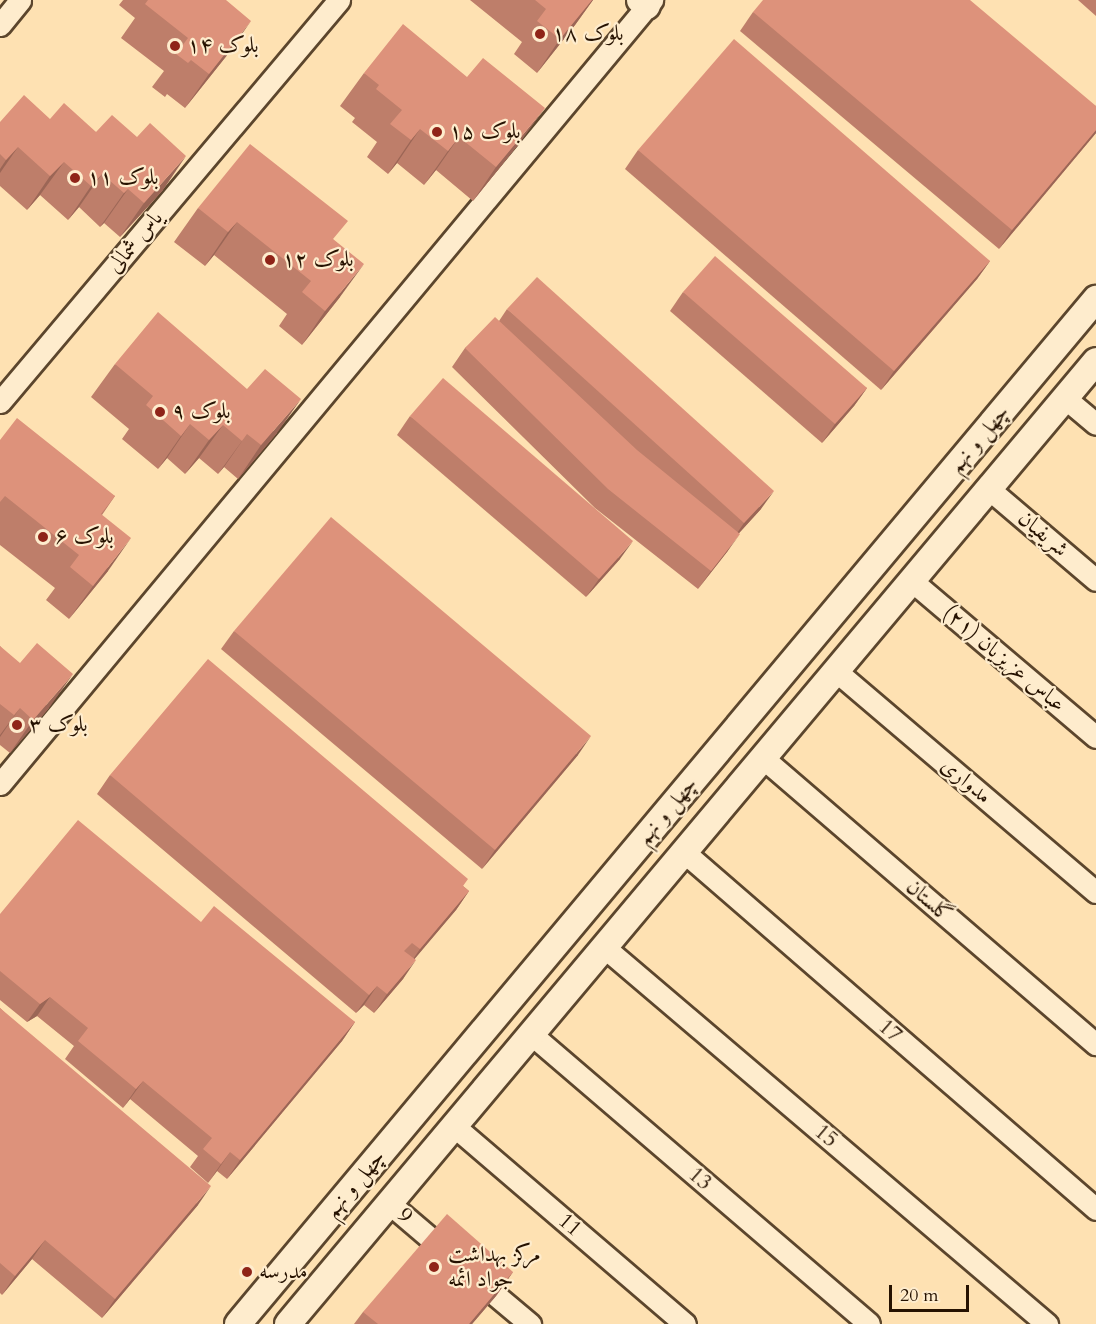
<!DOCTYPE html>
<html>
<head>
<meta charset="utf-8">
<style>
  body { margin:0 }
  #map { position:relative; width:1096px; height:1324px; overflow:hidden; background:#fee1b2; font-family:Cardo,Amiri,serif }
  div>[style] { position:absolute }
  [style*='--x'] { left:calc(var(--x)*1px); top:calc(var(--y)*1px); width:calc(var(--w)*1px); rotate:calc(var(--a)*1deg) }
  .roads { filter:drop-shadow(2px 0 #5c462d) drop-shadow(-2px 0 #5c462d) drop-shadow(0 2px #5c462d) drop-shadow(0 -2px #5c462d) }
  .minor>* { height:21px; margin:-10.5px; padding:0 10.5px; transform-origin:10.5px; border-radius:10.5px; background:#feeccd }
  .tertiary>* { height:26px; margin:-13px; padding:0 13px; transform-origin:13px; border-radius:13px; background:#feeccd }
  .wall>* { inset:0; background:#be7e6a }
  .shaded-wall>* { inset:0; background:#9b6656 }
  .building>* { inset:0; background:#dd927b }
  .dots>* { width:16px; height:16px; translate:-50% -50%; box-sizing:border-box; border:3px solid #feeccd; border-radius:50% }
  span { translate:-50% -50%; white-space:nowrap; text-align:center; line-height:1.15; -webkit-text-stroke:4.5px #feeccd; paint-order:stroke }
  .poi-label { font-size:22px; color:#261201 }
  .left { translate:0 -50%; text-align:left }
  .street-label { font-size:22px; color:#261201 }
  .scale { position:absolute; left:889px; top:1285px; width:80px; height:27px; box-sizing:border-box; border:3px solid #261201; border-top:0; padding-left:8px; font-size:18px; line-height:21px; white-space:nowrap; color:#261201; -webkit-text-stroke:4px #feeccd; paint-order:stroke }
</style>
</head>
<body>
<div id="map">
  <div class="roads">
    <div class="minor">
      <i style="--x:0;--y:25;--w:32;--a:-51"></i>
      <i style="--x:1065;--y:398;--w:40;--a:40"></i>
      <i style="--x:0;--y:402;--w:526;--a:-49.86"></i>
      <i style="--x:989;--y:489;--w:140;--a:40.4"></i>
      <i style="--x:912;--y:581;--w:241;--a:40.3"></i>
      <i style="--x:836;--y:671;--w:341;--a:40.4"></i>
      <i style="--x:763;--y:758;--w:439;--a:40.7"></i>
      <i style="--x:0;--y:784;--w:1020;--a:-50.25"></i>
      <i style="--x:684;--y:852;--w:545;--a:40.91"></i>
      <i style="--x:604;--y:947;--w:582;--a:40.4"></i>
      <i style="--x:531;--y:1034;--w:445;--a:40.6"></i>
      <i style="--x:454;--y:1126;--w:304;--a:40.6"></i>
      <i style="--x:389;--y:1203;--w:80;--a:40.4"></i>
      <i style="--x:475;--y:1278;--w:72;--a:39.9"></i>
    </div>
    <div class="tertiary">
      <i style="--x:640;--y:0;--w:9;--a:41"></i>
      <i style="--x:238;--y:1324;--w:1337;--a:-50.07"></i>
      <i style="--x:288;--y:1324;--w:1257;--a:-50"></i>
    </div>
  </div>
  <div class="wall">
    <i style="clip-path:polygon(123px 0,226px 0,228px 54px,185px 108px,167px 94px,165px 97px,152px 87px,164px 71px,121px 38px,135px 18px,119px 5px)"></i>
    <i style="clip-path:polygon(470px 0,593px 0,575px 25px,537px 73px,514px 54px,522px 42px)"></i>
    <i style="clip-path:polygon(1078px 0,1096px 0,1096px 16px)"></i>
    <i style="clip-path:polygon(753px 12px,1096px 106px,1096px 133px,999px 249px,740px 31px)"></i>
    <i style="clip-path:polygon(364px 73px,521px 141px,473px 201px,436px 170px,424px 185px,397px 163px,388px 174px,367px 157px,377px 142px,352px 122px,355px 118px,340px 106px)"></i>
    <i style="clip-path:polygon(50px 119px,96px 132px,163px 190px,120px 237px,104px 223px,100px 227px,79px 207px,68px 220px,40px 195px,27px 210px,0 186px,0 122px)"></i>
    <i style="clip-path:polygon(638px 150px,990px 261px,977px 279px,881px 390px,625px 169px)"></i>
    <i style="clip-path:polygon(198px 208px,334px 240px,340px 297px,302px 345px,279px 326px,287px 314px,214px 255px,205px 266px,174px 242px)"></i>
    <i style="clip-path:polygon(683px 292px,867px 388px,854px 406px,822px 443px,670px 311px)"></i>
    <i style="clip-path:polygon(507px 309px,761px 509px,739px 533px,727px 552px,698px 589px,595px 508px,452px 367px,465px 348px,499px 321px)"></i>
    <i style="clip-path:polygon(115px 364px,277px 433px,238px 479px,224px 467px,218px 474px,199px 458px,185px 474px,167px 458px,158px 469px,122px 439px,129px 429px,91px 397px)"></i>
    <i style="clip-path:polygon(410px 416px,620px 559px,586px 597px,397px 435px)"></i>
    <i style="clip-path:polygon(0 440px,115px 496px,102px 515px,108px 571px,69px 619px,46px 600px,55px 588px,0 545px)"></i>
    <i style="clip-path:polygon(234px 631px,578px 755px,482px 869px,221px 649px)"></i>
    <i style="clip-path:polygon(0 646px,49px 708px,10px 753px,0 745px)"></i>
    <i style="clip-path:polygon(110px 775px,463px 886px,469px 891px,456px 910px,414px 959px,403px 979px,374px 1013px,364px 1005px,356px 1013px,97px 794px)"></i>
    <i style="clip-path:polygon(0 914px,201px 922px,355px 1022px,342px 1041px,227px 1179px,217px 1171px,208px 1183px,190px 1167px,198px 1156px,130px 1099px,123px 1108px,65px 1059px,74px 1046px,37px 1016px,27px 1022px,0 1000px)"></i>
    <i style="clip-path:polygon(0 1008px,198px 1205px,102px 1318px,32px 1259px,2px 1295px,0 1293px)"></i>
    <i style="clip-path:polygon(513px 1272px,496px 1296px,472px 1324px,354px 1324px,363px 1312px)"></i>
  </div>
  <div class="shaded-wall">
    <i style="clip-path:polygon(592px 0,593px 0,575px 25px,537px 73px,560px 39px)"></i>
    <i style="clip-path:polygon(251px 21px,228px 54px,185px 108px,209px 74px)"></i>
    <i style="clip-path:polygon(545px 108px,521px 141px,473px 201px,496px 167px)"></i>
    <i style="clip-path:polygon(420px 129px,397px 163px,388px 174px,411px 140px)"></i>
    <i style="clip-path:polygon(1096px 130px,1096px 133px,999px 249px,1012px 230px)"></i>
    <i style="clip-path:polygon(459px 137px,436px 170px,424px 185px,448px 151px)"></i>
    <i style="clip-path:polygon(18px 147px,0 173px,0 169px,6px 160px)"></i>
    <i style="clip-path:polygon(186px 156px,163px 190px,120px 237px,144px 203px)"></i>
    <i style="clip-path:polygon(64px 162px,40px 195px,27px 210px,50px 176px)"></i>
    <i style="clip-path:polygon(102px 174px,79px 207px,68px 220px,91px 186px)"></i>
    <i style="clip-path:polygon(128px 189px,104px 223px,100px 227px,124px 193px)"></i>
    <i style="clip-path:polygon(237px 222px,214px 255px,205px 266px,228px 232px)"></i>
    <i style="clip-path:polygon(990px 261px,977px 279px,881px 390px,894px 371px)"></i>
    <i style="clip-path:polygon(364px 264px,340px 297px,302px 345px,325px 311px)"></i>
    <i style="clip-path:polygon(867px 388px,854px 406px,822px 443px,835px 424px)"></i>
    <i style="clip-path:polygon(301px 399px,277px 433px,238px 479px,261px 445px)"></i>
    <i style="clip-path:polygon(190px 424px,167px 458px,158px 469px,181px 436px)"></i>
    <i style="clip-path:polygon(223px 425px,199px 458px,185px 474px,209px 440px)"></i>
    <i style="clip-path:polygon(247px 434px,224px 467px,218px 474px,242px 441px)"></i>
    <i style="clip-path:polygon(774px 491px,761px 509px,731px 542px,744px 523px)"></i>
    <i style="clip-path:polygon(740px 534px,727px 552px,698px 589px,711px 571px)"></i>
    <i style="clip-path:polygon(131px 538px,108px 571px,69px 619px,93px 586px)"></i>
    <i style="clip-path:polygon(633px 541px,620px 559px,586px 597px,599px 579px)"></i>
    <i style="clip-path:polygon(73px 674px,49px 708px,10px 753px,33px 720px)"></i>
    <i style="clip-path:polygon(20px 708px,0 737px,0 735px)"></i>
    <i style="clip-path:polygon(591px 736px,578px 755px,482px 869px,495px 850px)"></i>
    <i style="clip-path:polygon(469px 891px,456px 910px,407px 968px,420px 949px)"></i>
    <i style="clip-path:polygon(416px 960px,403px 979px,374px 1013px,387px 994px)"></i>
    <i style="clip-path:polygon(377px 986px,364px 1005px,356px 1013px,369px 995px)"></i>
    <i style="clip-path:polygon(50px 997px,37px 1016px,27px 1022px,40px 1004px)"></i>
    <i style="clip-path:polygon(355px 1022px,342px 1041px,227px 1179px,240px 1160px)"></i>
    <i style="clip-path:polygon(143px 1081px,130px 1099px,123px 1108px,136px 1089px)"></i>
    <i style="clip-path:polygon(230px 1152px,217px 1171px,208px 1183px,221px 1164px)"></i>
    <i style="clip-path:polygon(211px 1186px,198px 1205px,102px 1318px,115px 1299px)"></i>
    <i style="clip-path:polygon(45px 1240px,32px 1259px,2px 1295px,15px 1276px)"></i>
    <i style="clip-path:polygon(513px 1272px,496px 1296px,472px 1324px,469px 1324px)"></i>
  </div>
  <div class="building">
    <i style="clip-path:polygon(148px 0,226px 0,251px 21px,209px 74px,191px 60px,188px 63px,176px 54px,188px 38px,145px 4px)"></i>
    <i style="clip-path:polygon(535px 0,592px 0,560px 39px,537px 21px,546px 9px)"></i>
    <i style="clip-path:polygon(763px 0,970px 0,1096px 106px,1096px 130px,1012px 230px,753px 12px)"></i>
    <i style="clip-path:polygon(403px 24px,467px 77px,483px 58px,545px 108px,496px 167px,459px 137px,448px 151px,420px 129px,411px 140px,390px 124px,402px 110px,376px 89px,379px 85px,364px 73px)"></i>
    <i style="clip-path:polygon(734px 39px,990px 261px,894px 371px,638px 150px)"></i>
    <i style="clip-path:polygon(24px 95px,50px 119px,64px 103px,96px 132px,112px 115px,137px 137px,150px 123px,186px 156px,144px 203px,128px 189px,124px 193px,102px 174px,91px 186px,64px 162px,50px 176px,18px 147px,6px 160px,0 154px,0 122px)"></i>
    <i style="clip-path:polygon(250px 144px,348px 221px,333px 239px,364px 264px,325px 311px,302px 292px,311px 281px,237px 222px,228px 232px,198px 208px)"></i>
    <i style="clip-path:polygon(715px 256px,867px 388px,835px 424px,683px 292px)"></i>
    <i style="clip-path:polygon(537px 277px,774px 491px,744px 523px,507px 309px)"></i>
    <i style="clip-path:polygon(158px 312px,247px 389px,265px 369px,301px 399px,261px 445px,247px 434px,242px 441px,223px 425px,209px 440px,190px 424px,181px 436px,146px 405px,153px 396px,115px 364px)"></i>
    <i style="clip-path:polygon(495px 317px,637px 450px,740px 534px,711px 571px,608px 489px,465px 348px)"></i>
    <i style="clip-path:polygon(443px 378px,633px 541px,599px 579px,410px 416px)"></i>
    <i style="clip-path:polygon(17px 418px,115px 496px,101px 514px,131px 538px,93px 586px,70px 567px,79px 555px,5px 496px,0 502px,0 440px)"></i>
    <i style="clip-path:polygon(331px 517px,591px 736px,495px 850px,234px 631px)"></i>
    <i style="clip-path:polygon(37px 643px,73px 674px,33px 720px,20px 708px,14px 715px,0 704px,0 646px,20px 663px)"></i>
    <i style="clip-path:polygon(208px 659px,468px 879px,463px 886px,469px 891px,420px 949px,412px 943px,404px 951px,416px 960px,387px 994px,377px 986px,369px 995px,110px 775px)"></i>
    <i style="clip-path:polygon(78px 820px,201px 922px,214px 906px,355px 1022px,240px 1160px,230px 1152px,221px 1164px,203px 1149px,212px 1138px,143px 1081px,136px 1089px,78px 1041px,88px 1028px,50px 997px,40px 1004px,0 971px,0 914px)"></i>
    <i style="clip-path:polygon(0 1008px,211px 1186px,115px 1299px,45px 1240px,15px 1276px,0 1263px)"></i>
    <i style="clip-path:polygon(447px 1214px,513px 1272px,469px 1324px,378px 1324px,363px 1312px)"></i>
  </div>
  <div class="dots">
    <i style="left:540px;top:34px;background:#8f2418"></i>
    <i style="left:175px;top:46px;background:#8f2418"></i>
    <i style="left:437px;top:132px;background:#8f2418"></i>
    <i style="left:75px;top:178px;background:#8f2418"></i>
    <i style="left:270px;top:260px;background:#8f2418"></i>
    <i style="left:160px;top:412px;background:#8f2418"></i>
    <i style="left:43px;top:537px;background:#8f2418"></i>
    <i style="left:17px;top:725px;background:#8f2418"></i>
    <i style="left:434px;top:1267px;background:#8f2418"></i>
    <i style="left:247px;top:1272px;background:#8f2418"></i>
  </div>
  <div class="poi-label">
    <span class="left" style="left:552px;top:34px">بلوک ۱۸</span>
    <span class="left" style="left:187px;top:46px">بلوک ۱۴</span>
    <span class="left" style="left:449px;top:132px">بلوک ۱۵</span>
    <span class="left" style="left:87px;top:178px">بلوک ۱۱</span>
    <span class="left" style="left:282px;top:260px">بلوک ۱۲</span>
    <span class="left" style="left:172px;top:412px">بلوک ۹</span>
    <span class="left" style="left:55px;top:537px">بلوک ۶</span>
    <span class="left" style="left:29px;top:725px">بلوک ۳</span>
    <span class="left" style="left:448px;top:1267px">مرکز بهداشت<br>جواد ائمه</span>
    <span class="left" style="left:259px;top:1272px">مدرسه</span>
  </div>
  <div class="street-label">
    <span style="left:135px;top:242px;rotate:-50deg">یاس شمالی</span>
    <span style="left:979px;top:439px;rotate:-50deg">چهل و نهم</span>
    <span style="left:1043px;top:534px;rotate:40deg">شریفیان</span>
    <span style="left:1004px;top:659px;rotate:40deg">عباس عزیزیان (۲۱)</span>
    <span style="left:966px;top:781px;rotate:40deg">مدواری</span>
    <span style="left:667px;top:811px;rotate:-50deg">چهل و نهم</span>
    <span style="left:929px;top:901px;rotate:41deg">گلستان</span>
    <span style="left:890px;top:1031px;rotate:41deg">17</span>
    <span style="left:826px;top:1136px;rotate:40deg">15</span>
    <span style="left:700px;top:1179px;rotate:41deg">13</span>
    <span style="left:355px;top:1184px;rotate:-50deg">چهل و نهم</span>
    <span style="left:405px;top:1216px;rotate:41deg">9</span>
    <span style="left:570px;top:1225px;rotate:41deg">11</span>
  </div>
  <div class="scale">20 m</div>
</div>
</body>
</html>
